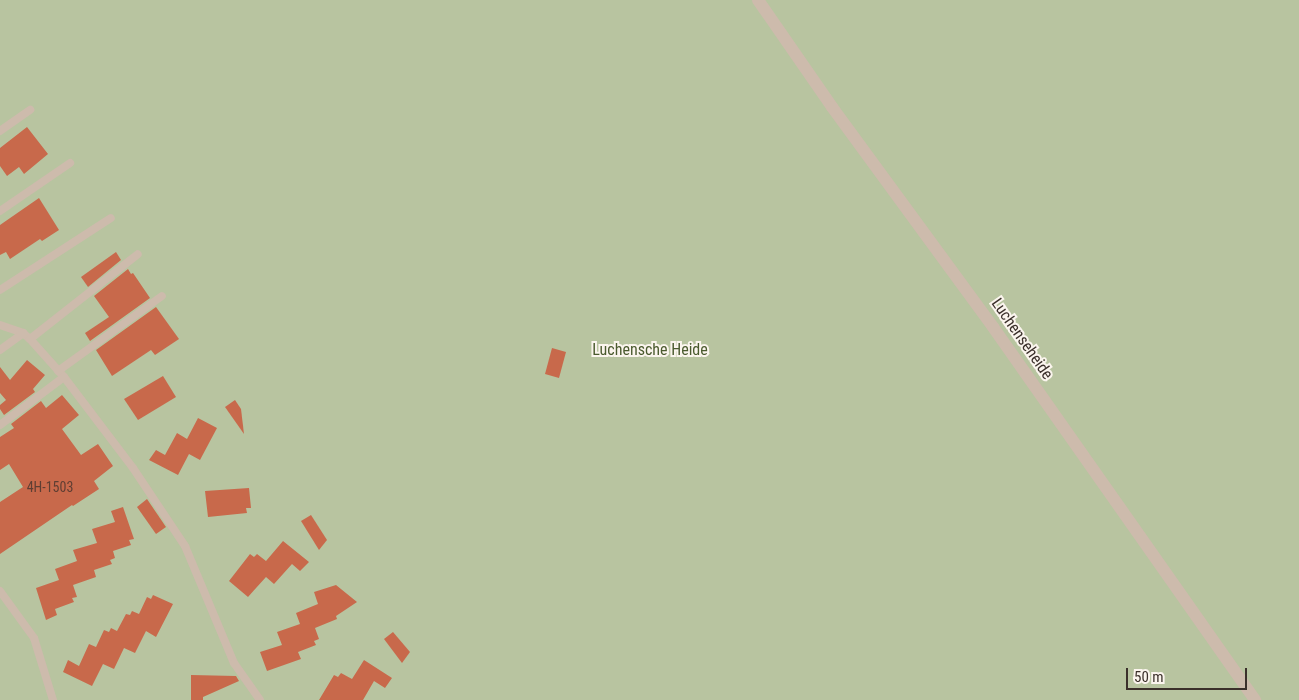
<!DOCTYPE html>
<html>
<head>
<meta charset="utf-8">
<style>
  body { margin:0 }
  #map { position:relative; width:1299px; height:700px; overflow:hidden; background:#f4ebe1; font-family:"Roboto Condensed",sans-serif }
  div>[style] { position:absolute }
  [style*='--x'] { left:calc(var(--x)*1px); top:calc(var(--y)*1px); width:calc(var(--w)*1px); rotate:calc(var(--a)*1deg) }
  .green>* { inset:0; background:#b8c4a0 }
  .building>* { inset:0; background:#c8694b }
  .service>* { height:8px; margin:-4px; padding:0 4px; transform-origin:4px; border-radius:4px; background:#cdbbac }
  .minor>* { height:12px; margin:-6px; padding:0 6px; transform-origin:6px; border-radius:6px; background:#cdbbac }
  span { translate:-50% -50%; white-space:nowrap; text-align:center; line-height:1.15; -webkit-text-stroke:4px #fbf5ee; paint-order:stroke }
  .number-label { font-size:14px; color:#5e3e33 }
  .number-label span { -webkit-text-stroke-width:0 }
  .street-label { font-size:16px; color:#3b302b }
  .park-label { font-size:16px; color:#4a5a2e }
  .scale { position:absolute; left:1126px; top:668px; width:121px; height:22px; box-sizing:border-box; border:2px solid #3b302b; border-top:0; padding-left:6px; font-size:15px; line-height:18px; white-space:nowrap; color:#3b302b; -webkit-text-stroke:4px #fbf5ee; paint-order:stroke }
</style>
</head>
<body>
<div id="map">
  <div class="green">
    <i style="clip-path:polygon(0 0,1299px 0,1299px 700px,0 700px)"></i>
  </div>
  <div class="building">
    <i style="clip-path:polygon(27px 127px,48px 154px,24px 174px,19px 167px,7px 176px,0 166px,0 148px)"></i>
    <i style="clip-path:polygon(39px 198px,59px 230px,42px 241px,40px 239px,10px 259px,6px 252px,0 255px,0 225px)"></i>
    <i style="clip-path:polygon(116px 252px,121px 260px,88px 287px,81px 277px)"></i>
    <i style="clip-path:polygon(128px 269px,131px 274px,133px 273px,150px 298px,90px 341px,85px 333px,109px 317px,94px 296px)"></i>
    <i style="clip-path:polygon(156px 307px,179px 339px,155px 355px,151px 350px,112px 376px,96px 350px)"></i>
    <i style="clip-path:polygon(552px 348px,566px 352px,559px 378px,545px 374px)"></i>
    <i style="clip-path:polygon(27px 360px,45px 375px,33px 389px,35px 392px,4px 415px,0 409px,0 405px,6px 400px,0 393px,0 367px,10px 380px)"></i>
    <i style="clip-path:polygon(163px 376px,176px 397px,138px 420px,124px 399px)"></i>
    <i style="clip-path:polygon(62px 395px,79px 415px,62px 429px,81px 455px,98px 444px,113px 466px,94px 481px,99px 489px,73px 506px,72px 505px,0 554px,0 502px,23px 487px,9px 464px,0 470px,0 437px,14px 428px,11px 424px,41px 401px,46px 408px)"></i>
    <i style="clip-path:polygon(235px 400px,241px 409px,244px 434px,225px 407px)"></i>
    <i style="clip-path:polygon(198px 418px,217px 428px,200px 460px,189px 454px,178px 475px,149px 460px,156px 450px,165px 455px,177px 433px,187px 439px)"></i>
    <i style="clip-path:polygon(249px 488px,251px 508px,246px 508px,247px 513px,208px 517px,205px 491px)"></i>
    <i style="clip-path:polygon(147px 499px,166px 527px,156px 534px,137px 507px)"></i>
    <i style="clip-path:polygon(123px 507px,134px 539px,129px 540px,131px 545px,113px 551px,115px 558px,110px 560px,112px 564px,94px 570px,96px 577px,73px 585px,77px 597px,72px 598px,74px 602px,55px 609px,57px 615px,46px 620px,36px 588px,59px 580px,55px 569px,77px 561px,73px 550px,97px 543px,92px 529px,115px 522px,111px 511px)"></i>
    <i style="clip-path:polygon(311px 515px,327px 540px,319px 550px,301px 521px)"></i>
    <i style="clip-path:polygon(283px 541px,309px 562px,300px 571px,292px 564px,274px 584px,266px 577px,248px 597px,229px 581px,250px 554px,254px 557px,257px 554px,266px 561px)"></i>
    <i style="clip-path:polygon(336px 585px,357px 602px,336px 616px,337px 619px,315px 628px,319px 639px,314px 641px,316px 645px,298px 652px,301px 659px,267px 671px,260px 652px,282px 645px,277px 632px,300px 624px,296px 613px,318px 604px,314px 592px)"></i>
    <i style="clip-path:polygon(153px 595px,173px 604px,156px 637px,146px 631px,135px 653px,124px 648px,114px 669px,103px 664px,92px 686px,63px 672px,68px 660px,79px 666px,89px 644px,96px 647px,104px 630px,109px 632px,111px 628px,117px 631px,126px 614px,130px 615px,132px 611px,139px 614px,147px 597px,151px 599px)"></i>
    <i style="clip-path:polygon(393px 632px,410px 652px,402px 663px,384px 639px)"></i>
    <i style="clip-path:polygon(364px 660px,392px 678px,385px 688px,374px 681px,363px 700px,319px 700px,334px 675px,338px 677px,341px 673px,352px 679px)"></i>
    <i style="clip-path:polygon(191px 675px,236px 676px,239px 681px,203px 697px,203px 700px,191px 700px)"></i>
  </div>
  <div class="service">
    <i style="--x:0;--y:131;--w:37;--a:-35"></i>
    <i style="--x:0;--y:211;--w:85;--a:-34.4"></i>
    <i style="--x:0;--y:290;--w:132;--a:-33"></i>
    <i style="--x:0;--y:325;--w:24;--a:19"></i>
    <i style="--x:23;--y:333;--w:9;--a:41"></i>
    <i style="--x:30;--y:339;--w:51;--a:48.2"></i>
    <i style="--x:64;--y:377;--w:114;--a:52.8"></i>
    <i style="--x:133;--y:468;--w:94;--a:56.3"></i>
    <i style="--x:185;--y:546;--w:127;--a:67.3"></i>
    <i style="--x:234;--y:663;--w:45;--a:54.9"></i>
    <i style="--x:30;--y:339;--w:137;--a:-38.2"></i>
    <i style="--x:0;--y:350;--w:29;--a:-36"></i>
    <i style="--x:58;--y:371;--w:128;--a:-35.8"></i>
    <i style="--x:0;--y:425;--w:80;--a:-36.9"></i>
    <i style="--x:0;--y:591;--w:58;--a:54.1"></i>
    <i style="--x:34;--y:638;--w:65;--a:73"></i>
  </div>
  <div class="minor">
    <i style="--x:758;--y:0;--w:130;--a:55.3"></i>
    <i style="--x:832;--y:107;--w:273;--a:53.8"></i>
    <i style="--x:993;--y:327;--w:456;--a:54.9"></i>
  </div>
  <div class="number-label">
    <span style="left:50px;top:487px">4H-1503</span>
  </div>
  <div class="street-label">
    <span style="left:1022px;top:339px;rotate:55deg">Luchenseheide</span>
  </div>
  <div class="park-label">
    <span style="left:650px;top:350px">Luchensche Heide</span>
  </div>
  <div class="scale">50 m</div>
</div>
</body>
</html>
